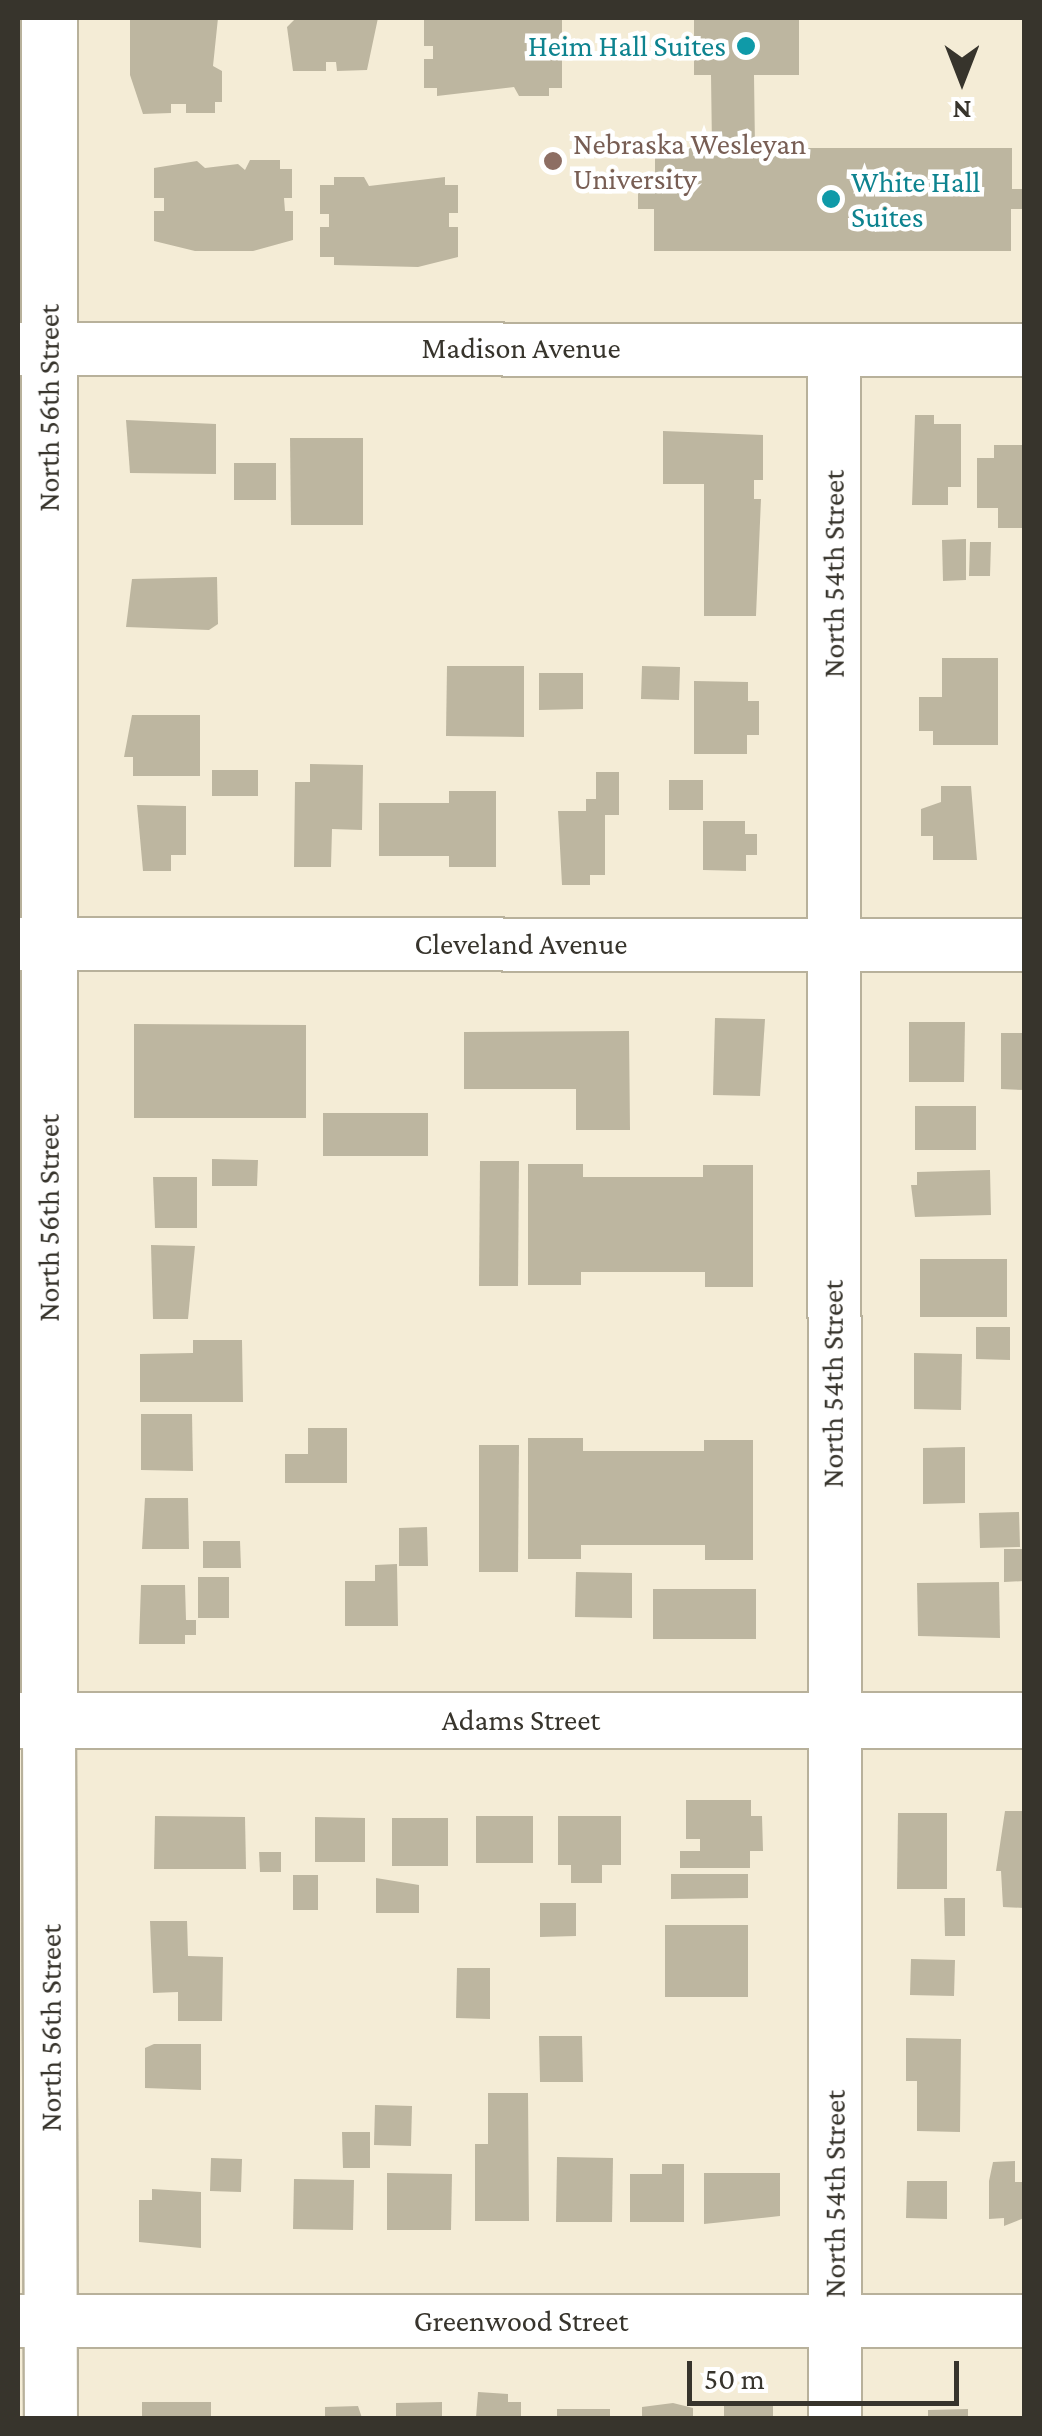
<!DOCTYPE html>
<html>
<head>
<meta charset="utf-8">
<style>
  body { margin:0 }
  #map { position:relative; width:1042px; height:2436px; overflow:hidden; background:#f4ecd6; font-family:"Crimson Pro",serif }
  div>[style] { position:absolute }
  [style*='--x'] { left:calc(var(--x)*1px); top:calc(var(--y)*1px); width:calc(var(--w)*1px); rotate:calc(var(--a)*1deg) }
  .building>* { inset:0; background:#bdb6a0 }
  .roads { filter:drop-shadow(2px 0 #b8b19b) drop-shadow(-2px 0 #b8b19b) drop-shadow(0 2px #b8b19b) drop-shadow(0 -2px #b8b19b) }
  .minor>* { height:52px; margin:-26px; padding:0 26px; transform-origin:26px; border-radius:26px; background:#fff }
  .major>* { height:55px; margin:-27.5px; padding:0 27.5px; transform-origin:27.5px; border-radius:27.5px; background:#fff }
  .dots>* { width:28px; height:28px; translate:-50% -50%; box-sizing:border-box; border:5px solid #fff; border-radius:50% }
  span { translate:-50% -50%; white-space:nowrap; text-align:center; line-height:1.15; -webkit-text-stroke:9px #fff; paint-order:stroke }
  .culture-label { font-size:30px; color:#0d838f }
  .right { translate:-100% -50%; text-align:right }
  .left { translate:0 -50%; text-align:left }
  .education-label { font-size:30px; color:#785e54 }
  .street-label { font-size:30px; color:#37342c }
  .frame { position:absolute; inset:0; border:20px solid #37342c; pointer-events:none }
  .north { position:absolute; left:912px; top:30px; width:100px; height:100px; -webkit-text-stroke:8px #fff; paint-order:stroke; rotate:180deg; font-size:28px; font-weight:700; line-height:40px; text-align:center; color:#37342c }
  .north::after { content:''; display:block; margin:auto; width:35px; height:45px; background:#37342c; clip-path:polygon(50% 0,100% 100%,50% 72%,0 100%) }
  .scale { position:absolute; left:687px; top:2361px; width:272px; height:45px; box-sizing:border-box; border:5px solid #37342c; border-top:0; padding-left:12px; font-size:30px; line-height:35px; white-space:nowrap; color:#37342c; -webkit-text-stroke:8px #fff; paint-order:stroke }
</style>
</head>
<body>
<div id="map">
  <div class="building">
    <i style="clip-path:polygon(130px 18px,218px 18px,213px 66px,222px 71px,222px 102px,215px 102px,215px 113px,186px 113px,186px 104px,171px 104px,171px 113px,143px 114px,130px 75px)"></i>
    <i style="clip-path:polygon(296px 18px,378px 18px,367px 70px,337px 71px,336px 62px,326px 62px,326px 71px,293px 71px,287px 27px)"></i>
    <i style="clip-path:polygon(424px 18px,562px 18px,562px 44px,552px 44px,552px 59px,562px 59px,562px 88px,549px 88px,549px 96px,519px 96px,514px 87px,437px 96px,437px 88px,424px 88px,424px 59px,433px 59px,433px 46px,424px 46px)"></i>
    <i style="clip-path:polygon(694px 18px,799px 18px,799px 75px,754px 75px,755px 148px,1012px 148px,1012px 189px,1024px 189px,1024px 209px,1011px 209px,1011px 251px,654px 251px,654px 209px,638px 209px,638px 187px,655px 187px,655px 148px,712px 148px,711px 75px,694px 75px)"></i>
    <i style="clip-path:polygon(250px 160px,280px 160px,280px 169px,292px 169px,292px 198px,284px 198px,285px 211px,293px 211px,293px 240px,253px 251px,195px 251px,154px 241px,154px 211px,164px 211px,164px 198px,154px 198px,154px 168px,197px 161px,205px 168px,238px 164px,245px 170px)"></i>
    <i style="clip-path:polygon(334px 177px,364px 177px,369px 186px,445px 177px,445px 185px,458px 185px,458px 213px,449px 213px,449px 227px,458px 227px,458px 257px,418px 267px,334px 265px,334px 257px,320px 257px,320px 227px,329px 227px,329px 214px,320px 214px,320px 185px,334px 185px)"></i>
    <i style="clip-path:polygon(915px 415px,934px 415px,934px 424px,961px 424px,961px 487px,948px 487px,948px 505px,912px 505px)"></i>
    <i style="clip-path:polygon(126px 420px,216px 424px,216px 474px,130px 473px)"></i>
    <i style="clip-path:polygon(663px 431px,763px 435px,763px 480px,754px 480px,754px 499px,761px 499px,756px 616px,704px 616px,704px 484px,663px 484px)"></i>
    <i style="clip-path:polygon(290px 438px,363px 438px,363px 525px,291px 525px)"></i>
    <i style="clip-path:polygon(994px 445px,1024px 445px,1024px 528px,998px 528px,998px 508px,977px 508px,977px 458px,994px 458px)"></i>
    <i style="clip-path:polygon(234px 463px,276px 463px,276px 500px,234px 500px)"></i>
    <i style="clip-path:polygon(966px 539px,966px 580px,943px 581px,942px 540px)"></i>
    <i style="clip-path:polygon(970px 542px,991px 542px,990px 576px,969px 576px)"></i>
    <i style="clip-path:polygon(217px 577px,218px 624px,209px 630px,126px 627px,132px 579px)"></i>
    <i style="clip-path:polygon(942px 658px,998px 658px,998px 745px,933px 745px,933px 731px,919px 731px,919px 697px,942px 697px)"></i>
    <i style="clip-path:polygon(447px 666px,524px 666px,524px 737px,446px 736px)"></i>
    <i style="clip-path:polygon(642px 666px,680px 667px,679px 700px,641px 699px)"></i>
    <i style="clip-path:polygon(539px 673px,583px 673px,583px 709px,539px 710px)"></i>
    <i style="clip-path:polygon(694px 681px,748px 682px,748px 701px,759px 701px,759px 735px,747px 735px,747px 754px,694px 754px)"></i>
    <i style="clip-path:polygon(132px 715px,200px 715px,200px 776px,133px 776px,133px 757px,124px 757px)"></i>
    <i style="clip-path:polygon(310px 764px,363px 765px,362px 830px,332px 829px,331px 867px,294px 867px,295px 782px,310px 782px)"></i>
    <i style="clip-path:polygon(212px 770px,258px 770px,258px 796px,212px 796px)"></i>
    <i style="clip-path:polygon(596px 772px,619px 772px,619px 815px,605px 815px,605px 875px,590px 875px,590px 885px,562px 885px,558px 811px,586px 811px,586px 799px,596px 799px)"></i>
    <i style="clip-path:polygon(669px 780px,703px 780px,703px 810px,669px 810px)"></i>
    <i style="clip-path:polygon(941px 786px,971px 786px,977px 860px,933px 860px,933px 836px,921px 836px,921px 809px,941px 802px)"></i>
    <i style="clip-path:polygon(449px 791px,496px 791px,496px 867px,449px 867px,449px 856px,379px 856px,379px 803px,449px 803px)"></i>
    <i style="clip-path:polygon(137px 805px,186px 806px,186px 855px,171px 855px,171px 871px,143px 871px)"></i>
    <i style="clip-path:polygon(703px 821px,745px 821px,745px 834px,757px 834px,757px 855px,746px 855px,746px 871px,703px 870px)"></i>
    <i style="clip-path:polygon(715px 1018px,765px 1019px,760px 1096px,713px 1095px)"></i>
    <i style="clip-path:polygon(909px 1022px,965px 1022px,964px 1082px,909px 1082px)"></i>
    <i style="clip-path:polygon(134px 1024px,306px 1025px,306px 1118px,134px 1118px)"></i>
    <i style="clip-path:polygon(629px 1031px,630px 1130px,576px 1130px,576px 1089px,464px 1089px,464px 1032px)"></i>
    <i style="clip-path:polygon(1001px 1033px,1024px 1033px,1024px 1090px,1001px 1089px)"></i>
    <i style="clip-path:polygon(915px 1106px,976px 1106px,976px 1150px,915px 1150px)"></i>
    <i style="clip-path:polygon(323px 1113px,428px 1113px,428px 1156px,323px 1156px)"></i>
    <i style="clip-path:polygon(212px 1159px,258px 1160px,257px 1186px,212px 1186px)"></i>
    <i style="clip-path:polygon(480px 1161px,519px 1161px,518px 1286px,479px 1286px)"></i>
    <i style="clip-path:polygon(528px 1164px,583px 1164px,583px 1177px,703px 1177px,703px 1165px,753px 1165px,753px 1287px,705px 1287px,705px 1272px,581px 1272px,581px 1285px,528px 1285px)"></i>
    <i style="clip-path:polygon(990px 1170px,991px 1215px,915px 1217px,911px 1185px,917px 1185px,917px 1172px)"></i>
    <i style="clip-path:polygon(153px 1177px,197px 1177px,197px 1228px,155px 1228px)"></i>
    <i style="clip-path:polygon(151px 1245px,195px 1246px,188px 1319px,153px 1319px)"></i>
    <i style="clip-path:polygon(920px 1259px,1007px 1259px,1007px 1317px,920px 1317px)"></i>
    <i style="clip-path:polygon(976px 1327px,1010px 1327px,1010px 1360px,976px 1359px)"></i>
    <i style="clip-path:polygon(193px 1340px,242px 1340px,243px 1402px,140px 1402px,140px 1354px,193px 1353px)"></i>
    <i style="clip-path:polygon(914px 1353px,962px 1354px,961px 1410px,914px 1409px)"></i>
    <i style="clip-path:polygon(141px 1414px,192px 1414px,193px 1471px,141px 1470px)"></i>
    <i style="clip-path:polygon(308px 1428px,347px 1428px,347px 1483px,285px 1483px,285px 1454px,308px 1454px)"></i>
    <i style="clip-path:polygon(528px 1438px,583px 1438px,583px 1451px,704px 1451px,704px 1440px,753px 1440px,753px 1560px,705px 1560px,705px 1545px,581px 1545px,581px 1559px,528px 1559px)"></i>
    <i style="clip-path:polygon(479px 1445px,519px 1445px,518px 1572px,479px 1572px)"></i>
    <i style="clip-path:polygon(965px 1447px,965px 1503px,923px 1504px,923px 1448px)"></i>
    <i style="clip-path:polygon(145px 1498px,188px 1498px,189px 1549px,142px 1549px)"></i>
    <i style="clip-path:polygon(1019px 1512px,1020px 1547px,980px 1548px,979px 1513px)"></i>
    <i style="clip-path:polygon(427px 1527px,428px 1566px,399px 1566px,399px 1528px)"></i>
    <i style="clip-path:polygon(203px 1541px,240px 1541px,241px 1568px,203px 1568px)"></i>
    <i style="clip-path:polygon(1004px 1549px,1024px 1549px,1024px 1581px,1004px 1582px)"></i>
    <i style="clip-path:polygon(397px 1564px,398px 1626px,345px 1626px,345px 1581px,375px 1581px,375px 1565px)"></i>
    <i style="clip-path:polygon(576px 1572px,632px 1573px,632px 1618px,575px 1617px)"></i>
    <i style="clip-path:polygon(198px 1577px,229px 1577px,229px 1618px,198px 1618px)"></i>
    <i style="clip-path:polygon(999px 1582px,1000px 1638px,918px 1636px,917px 1583px)"></i>
    <i style="clip-path:polygon(141px 1585px,185px 1585px,186px 1620px,196px 1620px,196px 1635px,185px 1635px,185px 1644px,139px 1644px)"></i>
    <i style="clip-path:polygon(653px 1589px,756px 1589px,756px 1639px,653px 1639px)"></i>
    <i style="clip-path:polygon(686px 1800px,751px 1800px,751px 1816px,762px 1816px,763px 1851px,750px 1851px,750px 1868px,680px 1868px,680px 1851px,700px 1851px,700px 1839px,686px 1839px)"></i>
    <i style="clip-path:polygon(1005px 1811px,1024px 1811px,1024px 1908px,1003px 1907px,1001px 1871px,996px 1871px)"></i>
    <i style="clip-path:polygon(898px 1813px,947px 1813px,947px 1889px,897px 1889px)"></i>
    <i style="clip-path:polygon(155px 1816px,245px 1817px,246px 1869px,154px 1869px)"></i>
    <i style="clip-path:polygon(476px 1816px,533px 1816px,533px 1863px,476px 1863px)"></i>
    <i style="clip-path:polygon(558px 1816px,621px 1816px,621px 1865px,602px 1865px,602px 1883px,571px 1883px,571px 1865px,558px 1865px)"></i>
    <i style="clip-path:polygon(315px 1817px,365px 1818px,365px 1862px,315px 1862px)"></i>
    <i style="clip-path:polygon(392px 1818px,448px 1818px,448px 1866px,392px 1866px)"></i>
    <i style="clip-path:polygon(259px 1852px,281px 1852px,281px 1872px,260px 1872px)"></i>
    <i style="clip-path:polygon(671px 1874px,748px 1874px,748px 1898px,671px 1899px)"></i>
    <i style="clip-path:polygon(293px 1875px,318px 1875px,318px 1910px,293px 1910px)"></i>
    <i style="clip-path:polygon(376px 1878px,419px 1885px,419px 1913px,376px 1913px)"></i>
    <i style="clip-path:polygon(944px 1898px,965px 1898px,965px 1936px,945px 1936px)"></i>
    <i style="clip-path:polygon(540px 1903px,576px 1903px,576px 1936px,540px 1937px)"></i>
    <i style="clip-path:polygon(150px 1921px,187px 1921px,188px 1956px,223px 1957px,222px 2021px,178px 2021px,178px 1992px,153px 1993px)"></i>
    <i style="clip-path:polygon(665px 1925px,748px 1925px,748px 1997px,665px 1997px)"></i>
    <i style="clip-path:polygon(911px 1959px,955px 1960px,954px 1996px,910px 1995px)"></i>
    <i style="clip-path:polygon(457px 1968px,490px 1968px,490px 2019px,456px 2018px)"></i>
    <i style="clip-path:polygon(539px 2036px,582px 2036px,583px 2082px,540px 2082px)"></i>
    <i style="clip-path:polygon(906px 2038px,961px 2039px,960px 2132px,917px 2131px,917px 2081px,906px 2081px)"></i>
    <i style="clip-path:polygon(154px 2044px,201px 2044px,201px 2090px,145px 2088px,145px 2048px)"></i>
    <i style="clip-path:polygon(488px 2093px,528px 2093px,529px 2221px,475px 2221px,475px 2144px,488px 2144px)"></i>
    <i style="clip-path:polygon(375px 2105px,412px 2106px,411px 2146px,374px 2145px)"></i>
    <i style="clip-path:polygon(342px 2132px,370px 2132px,370px 2168px,343px 2168px)"></i>
    <i style="clip-path:polygon(557px 2157px,613px 2158px,612px 2222px,556px 2222px)"></i>
    <i style="clip-path:polygon(211px 2158px,242px 2159px,241px 2192px,210px 2191px)"></i>
    <i style="clip-path:polygon(1015px 2161px,1015px 2182px,1024px 2182px,1024px 2218px,1004px 2226px,1004px 2218px,989px 2219px,989px 2181px,993px 2162px)"></i>
    <i style="clip-path:polygon(662px 2164px,684px 2164px,684px 2222px,630px 2222px,630px 2174px,662px 2174px)"></i>
    <i style="clip-path:polygon(387px 2173px,452px 2174px,451px 2230px,387px 2230px)"></i>
    <i style="clip-path:polygon(704px 2173px,780px 2173px,780px 2216px,704px 2224px)"></i>
    <i style="clip-path:polygon(294px 2179px,354px 2180px,353px 2230px,293px 2229px)"></i>
    <i style="clip-path:polygon(907px 2181px,947px 2181px,947px 2219px,906px 2218px)"></i>
    <i style="clip-path:polygon(152px 2189px,201px 2192px,201px 2248px,139px 2242px,139px 2200px,152px 2200px)"></i>
    <i style="clip-path:polygon(478px 2392px,508px 2394px,508px 2402px,521px 2402px,521px 2418px,476px 2418px)"></i>
    <i style="clip-path:polygon(142px 2402px,211px 2402px,211px 2418px,142px 2418px)"></i>
    <i style="clip-path:polygon(442px 2402px,442px 2418px,396px 2418px,396px 2403px)"></i>
    <i style="clip-path:polygon(673px 2403px,693px 2408px,693px 2418px,642px 2418px,642px 2407px)"></i>
    <i style="clip-path:polygon(724px 2404px,773px 2404px,773px 2418px,724px 2418px)"></i>
    <i style="clip-path:polygon(358px 2406px,362px 2418px,325px 2418px,325px 2407px)"></i>
    <i style="clip-path:polygon(557px 2409px,610px 2409px,610px 2418px,557px 2418px)"></i>
    <i style="clip-path:polygon(968px 2409px,968px 2418px,928px 2418px,928px 2410px)"></i>
  </div>
  <div class="roads">
    <div class="minor">
      <i style="--x:18;--y:349;--w:1006;--a:0.06"></i>
      <i style="--x:834;--y:350;--w:2068;--a:89.97"></i>
      <i style="--x:18;--y:944;--w:1006;--a:0.06"></i>
      <i style="--x:49;--y:1720;--w:698;--a:89.84"></i>
      <i style="--x:18;--y:2321;--w:1006;--a:0"></i>
    </div>
    <div class="major">
      <i style="--x:49;--y:18;--w:1702;--a:90"></i>
      <i style="--x:18;--y:1720;--w:1006;--a:0"></i>
    </div>
  </div>
  <div class="dots">
    <i style="left:746px;top:46px;background:#0f9aa8"></i>
    <i style="left:553px;top:161px;background:#8d6e63"></i>
    <i style="left:831px;top:199px;background:#0f9aa8"></i>
  </div>
  <div class="culture-label">
    <span class="right" style="left:726px;top:46px">Heim Hall Suites</span>
    <span class="left" style="left:851px;top:199px">White Hall<br>Suites</span>
  </div>
  <div class="education-label">
    <span class="left" style="left:573px;top:161px">Nebraska Wesleyan<br>University</span>
  </div>
  <div class="street-label">
    <span style="left:521px;top:348px">Madison Avenue</span>
    <span style="left:49px;top:408px;rotate:-90deg">North 56th Street</span>
    <span style="left:834px;top:574px;rotate:-90deg">North 54th Street</span>
    <span style="left:521px;top:944px">Cleveland Avenue</span>
    <span style="left:49px;top:1218px;rotate:-90deg">North 56th Street</span>
    <span style="left:833px;top:1384px;rotate:-90deg">North 54th Street</span>
    <span style="left:521px;top:1720px">Adams Street</span>
    <span style="left:51px;top:2028px;rotate:-90deg">North 56th Street</span>
    <span style="left:835px;top:2194px;rotate:-90deg">North 54th Street</span>
    <span style="left:521px;top:2321px">Greenwood Street</span>
  </div>
  <div class="frame"></div>
  <div class="north">N</div>
  <div class="scale">50 m</div>
</div>
</body>
</html>
